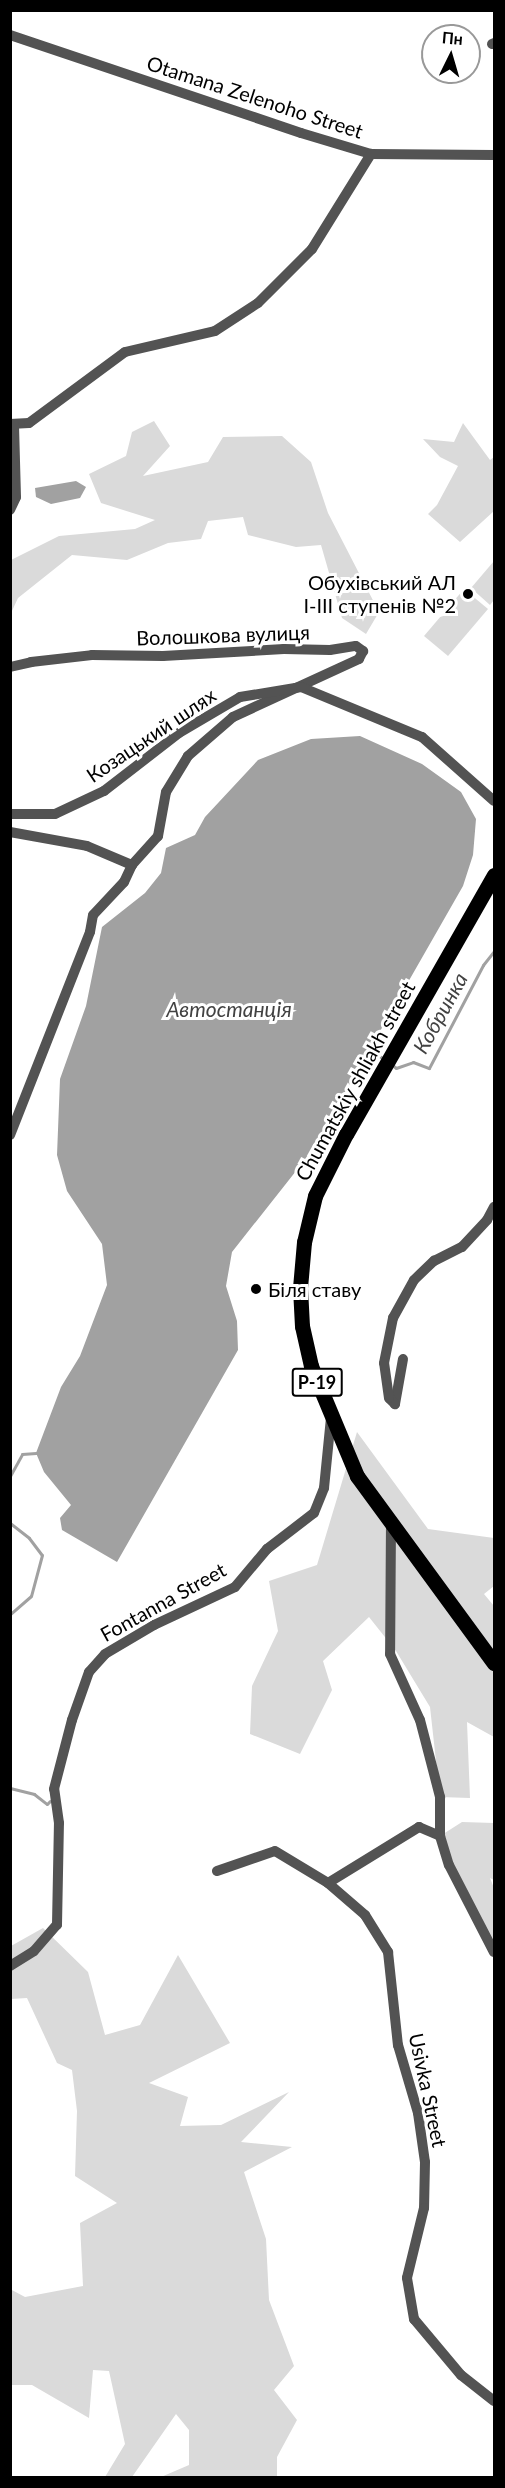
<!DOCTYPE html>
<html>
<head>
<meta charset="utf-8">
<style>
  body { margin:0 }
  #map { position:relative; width:505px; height:2488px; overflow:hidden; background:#fff; font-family:Lato,sans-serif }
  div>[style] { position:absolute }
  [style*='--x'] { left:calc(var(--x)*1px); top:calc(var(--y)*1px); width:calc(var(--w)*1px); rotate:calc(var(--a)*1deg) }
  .green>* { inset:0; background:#dadada }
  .water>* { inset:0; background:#a1a1a1 }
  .stream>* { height:3px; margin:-1.5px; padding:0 1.5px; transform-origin:1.5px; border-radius:1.5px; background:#a1a1a1 }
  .street>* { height:10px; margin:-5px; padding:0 5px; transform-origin:5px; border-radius:5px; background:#535353 }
  .primary>* { height:15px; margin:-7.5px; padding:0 7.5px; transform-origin:7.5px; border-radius:7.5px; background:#000 }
  .dots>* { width:16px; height:16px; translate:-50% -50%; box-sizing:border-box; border:3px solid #fff; border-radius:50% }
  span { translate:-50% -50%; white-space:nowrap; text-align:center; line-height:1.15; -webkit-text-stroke:6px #fff; paint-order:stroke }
  .shield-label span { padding:2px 4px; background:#fff; border:2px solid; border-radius:4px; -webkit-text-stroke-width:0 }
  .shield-label { font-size:18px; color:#000; font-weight:700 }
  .street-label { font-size:20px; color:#000 }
  .poi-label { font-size:20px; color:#000 }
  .right { translate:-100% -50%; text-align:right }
  .left { translate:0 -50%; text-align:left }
  .water-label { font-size:21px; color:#424242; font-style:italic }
  .frame { position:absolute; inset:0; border:12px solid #000; pointer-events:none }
  .north { position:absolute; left:421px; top:24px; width:60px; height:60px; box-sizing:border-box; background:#fff; border:2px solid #999; border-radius:50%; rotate:5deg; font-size:16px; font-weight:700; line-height:24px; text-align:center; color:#000 }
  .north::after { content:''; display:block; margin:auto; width:21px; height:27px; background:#000; clip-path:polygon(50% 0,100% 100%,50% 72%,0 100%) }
</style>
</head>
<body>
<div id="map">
  <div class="green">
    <i style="clip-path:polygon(154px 421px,170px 446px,143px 476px,208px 462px,223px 437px,282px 436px,311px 462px,328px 513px,379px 612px,366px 634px,342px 618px,321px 545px,296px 547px,248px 535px,243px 517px,208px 521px,201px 539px,168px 543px,127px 560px,72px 555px,18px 598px,11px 613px,11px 560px,59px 536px,135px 529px,155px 520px,101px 503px,89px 474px,126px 456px,132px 432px)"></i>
    <i style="clip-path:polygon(463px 423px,490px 460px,494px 457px,494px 511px,460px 542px,428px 514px,437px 505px,458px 466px,440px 457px,423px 439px,454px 442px)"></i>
    <i style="clip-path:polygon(494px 561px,494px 600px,490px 605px,471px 588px)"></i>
    <i style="clip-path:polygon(464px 589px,488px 609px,448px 656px,424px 636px)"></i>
    <i style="clip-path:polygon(357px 1432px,428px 1529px,494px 1538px,494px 1586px,484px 1594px,494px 1606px,494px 1737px,467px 1722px,470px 1798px,440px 1797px,430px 1707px,396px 1651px,369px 1617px,323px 1661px,332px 1690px,300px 1754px,250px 1734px,252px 1686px,278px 1631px,269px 1581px,317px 1565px)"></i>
    <i style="clip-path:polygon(462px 1822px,494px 1823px,494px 1880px,490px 1878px,494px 1888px,494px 1952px,440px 1836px)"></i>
    <i style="clip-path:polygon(43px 1928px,88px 1972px,105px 2035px,140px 2025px,178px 1955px,230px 2043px,149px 2083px,188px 2097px,180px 2126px,221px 2125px,289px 2092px,241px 2142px,292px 2147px,244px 2172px,266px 2239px,269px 2300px,294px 2366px,274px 2390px,297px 2420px,277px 2457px,277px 2477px,161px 2477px,189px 2465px,189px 2430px,176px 2414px,132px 2477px,105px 2477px,125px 2444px,109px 2371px,93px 2370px,89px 2418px,32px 2385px,11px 2385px,10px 2289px,25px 2297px,83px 2286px,80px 2223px,117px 2203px,75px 2176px,77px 2111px,72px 2070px,57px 2063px,27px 1998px,11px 1999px,11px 1946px)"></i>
  </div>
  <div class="water">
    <i style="clip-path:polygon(76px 481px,86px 487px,80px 498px,51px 504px,36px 497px,35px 488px)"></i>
    <i style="clip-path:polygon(360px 736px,422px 764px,461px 792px,476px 819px,473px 855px,463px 886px,311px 1152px,232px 1252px,226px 1286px,237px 1321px,238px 1350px,117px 1562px,62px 1530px,60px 1518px,71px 1505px,44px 1472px,36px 1453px,61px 1387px,80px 1356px,107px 1285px,102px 1244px,67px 1191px,57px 1155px,60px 1079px,86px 1006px,102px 927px,145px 893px,161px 873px,166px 848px,195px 835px,205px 817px,258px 760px,311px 739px)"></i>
  </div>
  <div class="stream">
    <i style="--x:370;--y:1050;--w:17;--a:33"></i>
    <i style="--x:391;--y:1064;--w:6;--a:39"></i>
    <i style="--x:396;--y:1068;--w:18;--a:-19"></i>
    <i style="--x:413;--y:1062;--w:17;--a:21"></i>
    <i style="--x:429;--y:1068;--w:116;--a:-62.3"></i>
    <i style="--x:483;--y:965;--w:18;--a:-52"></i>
    <i style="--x:10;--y:1476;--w:25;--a:-61"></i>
    <i style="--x:22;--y:1454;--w:14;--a:-4"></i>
    <i style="--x:10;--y:1523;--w:24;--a:38"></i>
    <i style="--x:29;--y:1538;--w:21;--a:53"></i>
    <i style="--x:42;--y:1555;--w:42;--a:105"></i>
    <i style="--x:31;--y:1596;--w:28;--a:139"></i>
    <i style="--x:10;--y:1788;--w:25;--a:14"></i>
    <i style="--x:34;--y:1794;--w:16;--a:38"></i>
    <i style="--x:47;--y:1804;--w:4;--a:-45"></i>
  </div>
  <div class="street">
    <i style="--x:10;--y:35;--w:307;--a:18.6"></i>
    <i style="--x:301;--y:133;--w:73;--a:16.7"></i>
    <i style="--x:371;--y:154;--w:123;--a:0.5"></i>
    <i style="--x:492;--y:44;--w:2;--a:-27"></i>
    <i style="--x:10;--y:424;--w:19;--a:-3"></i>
    <i style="--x:29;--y:423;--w:119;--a:-36.5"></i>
    <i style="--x:125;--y:352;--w:92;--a:-13.1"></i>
    <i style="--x:215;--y:331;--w:51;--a:-33.1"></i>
    <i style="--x:258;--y:303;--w:76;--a:-45"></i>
    <i style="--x:312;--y:249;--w:112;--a:-58.2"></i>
    <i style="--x:10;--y:510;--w:14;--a:-65"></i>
    <i style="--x:16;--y:497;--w:73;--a:-91.6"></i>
    <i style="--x:10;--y:667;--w:22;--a:-13"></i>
    <i style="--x:31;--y:662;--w:61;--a:-6.5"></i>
    <i style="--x:92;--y:655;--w:71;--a:0.8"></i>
    <i style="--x:163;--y:656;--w:121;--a:-3.3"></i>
    <i style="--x:284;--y:649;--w:46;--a:1.2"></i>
    <i style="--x:330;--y:650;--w:26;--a:-9"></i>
    <i style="--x:356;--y:646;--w:9;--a:36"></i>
    <i style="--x:363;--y:651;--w:9;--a:117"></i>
    <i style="--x:359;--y:659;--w:139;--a:155.3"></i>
    <i style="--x:233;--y:717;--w:60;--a:139.1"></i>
    <i style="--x:188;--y:756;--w:42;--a:121.4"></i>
    <i style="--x:166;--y:792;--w:45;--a:100.3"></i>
    <i style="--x:158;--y:836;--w:39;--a:132"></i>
    <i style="--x:132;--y:865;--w:19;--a:115"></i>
    <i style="--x:124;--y:882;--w:45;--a:133.2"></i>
    <i style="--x:93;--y:915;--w:17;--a:100"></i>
    <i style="--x:90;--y:932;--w:218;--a:111.5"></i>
    <i style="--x:10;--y:814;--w:45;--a:0"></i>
    <i style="--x:55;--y:814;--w:54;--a:-25.1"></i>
    <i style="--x:104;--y:791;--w:95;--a:-37.7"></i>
    <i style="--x:179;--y:733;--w:71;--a:-30.5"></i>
    <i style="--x:240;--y:697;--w:62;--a:-9.3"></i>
    <i style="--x:301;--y:687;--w:131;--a:22.5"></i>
    <i style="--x:422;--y:737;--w:96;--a:41.6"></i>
    <i style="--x:10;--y:832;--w:78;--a:10.3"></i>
    <i style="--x:87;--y:846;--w:49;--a:22.9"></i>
    <i style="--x:403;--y:1359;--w:46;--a:100.1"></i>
    <i style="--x:395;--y:1404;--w:8;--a:-135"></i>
    <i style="--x:389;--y:1398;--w:35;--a:-98"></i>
    <i style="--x:384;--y:1363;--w:46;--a:-78.7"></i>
    <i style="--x:393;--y:1318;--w:43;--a:-61.1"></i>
    <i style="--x:414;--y:1280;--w:28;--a:-44"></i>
    <i style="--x:434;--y:1261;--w:31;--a:-27"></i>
    <i style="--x:462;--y:1247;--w:37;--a:-47"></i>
    <i style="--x:487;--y:1220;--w:15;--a:-62"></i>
    <i style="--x:391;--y:1522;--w:132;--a:90.4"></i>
    <i style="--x:390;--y:1654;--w:72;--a:65.6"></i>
    <i style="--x:420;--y:1720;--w:80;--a:75.4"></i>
    <i style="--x:440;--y:1797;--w:39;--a:90"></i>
    <i style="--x:440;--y:1836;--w:30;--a:73"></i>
    <i style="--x:449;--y:1865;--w:98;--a:62.7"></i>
    <i style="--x:217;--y:1871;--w:61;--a:-19"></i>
    <i style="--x:275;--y:1851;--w:62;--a:31.1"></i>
    <i style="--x:328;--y:1883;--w:107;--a:-31.6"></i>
    <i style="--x:419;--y:1827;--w:23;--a:23"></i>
    <i style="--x:328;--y:1883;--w:49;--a:40.9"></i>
    <i style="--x:365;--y:1915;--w:44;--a:58.1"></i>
    <i style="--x:388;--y:1952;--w:94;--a:83.9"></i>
    <i style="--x:398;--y:2045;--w:71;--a:73.6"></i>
    <i style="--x:418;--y:2113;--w:49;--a:81.9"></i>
    <i style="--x:425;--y:2162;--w:46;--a:91.2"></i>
    <i style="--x:424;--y:2208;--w:72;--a:103.7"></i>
    <i style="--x:407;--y:2278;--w:42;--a:80.3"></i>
    <i style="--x:414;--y:2319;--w:73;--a:50"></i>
    <i style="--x:461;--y:2375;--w:42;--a:38.2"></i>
    <i style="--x:10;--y:1966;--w:28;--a:-32"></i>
    <i style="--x:34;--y:1951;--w:35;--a:-49"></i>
    <i style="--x:57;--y:1925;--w:102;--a:-88.9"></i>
    <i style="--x:59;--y:1823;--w:34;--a:-98"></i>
    <i style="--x:54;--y:1789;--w:71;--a:-75.4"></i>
    <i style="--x:72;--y:1720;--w:51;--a:-70.5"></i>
    <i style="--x:89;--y:1672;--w:24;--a:-48"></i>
    <i style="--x:105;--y:1654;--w:57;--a:-30.6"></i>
    <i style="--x:154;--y:1625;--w:89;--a:-25.1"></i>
    <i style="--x:235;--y:1587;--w:50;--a:-49.9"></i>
    <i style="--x:267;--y:1549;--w:59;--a:-37.5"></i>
    <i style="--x:314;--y:1513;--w:27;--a:-68"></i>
    <i style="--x:324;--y:1488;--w:70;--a:-84.3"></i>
  </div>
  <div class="primary">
    <i style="--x:494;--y:875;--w:298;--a:119.7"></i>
    <i style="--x:346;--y:1134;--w:69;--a:116.6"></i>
    <i style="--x:315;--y:1196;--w:47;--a:103.4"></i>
    <i style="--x:304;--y:1242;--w:46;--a:95"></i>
    <i style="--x:300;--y:1288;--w:38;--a:87"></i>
    <i style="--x:302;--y:1326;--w:41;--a:77.3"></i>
    <i style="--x:311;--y:1366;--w:119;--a:67.3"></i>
    <i style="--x:357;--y:1476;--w:232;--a:53.8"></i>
  </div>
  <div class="dots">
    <i style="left:468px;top:594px;background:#000"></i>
    <i style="left:256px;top:1289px;background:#000"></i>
  </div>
  <div class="shield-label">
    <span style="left:317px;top:1382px">Р-19</span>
  </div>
  <div class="street-label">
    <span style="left:255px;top:97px;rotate:18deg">Otamana Zelenoho Street</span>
    <span style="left:223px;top:635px;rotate:-2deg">Волошкова вулиця</span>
    <span style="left:151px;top:735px;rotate:-34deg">Козацький шлях</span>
    <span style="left:355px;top:1081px;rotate:-61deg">Chumatskiy shliakh street</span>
    <span style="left:163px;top:1602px;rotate:-29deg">Fontanna Street</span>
    <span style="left:428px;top:2090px;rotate:78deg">Usivka Street</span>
  </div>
  <div class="poi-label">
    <span class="right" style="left:456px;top:594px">Обухівський АЛ<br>І-ІІІ ступенів №2</span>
    <span class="left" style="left:268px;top:1289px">Біля ставу</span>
  </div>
  <div class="water-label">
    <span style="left:229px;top:1009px">Автостанція</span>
    <span style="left:440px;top:1013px;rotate:-61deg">Кобринка</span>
  </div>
  <div class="frame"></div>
  <div class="north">Пн</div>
</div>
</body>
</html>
